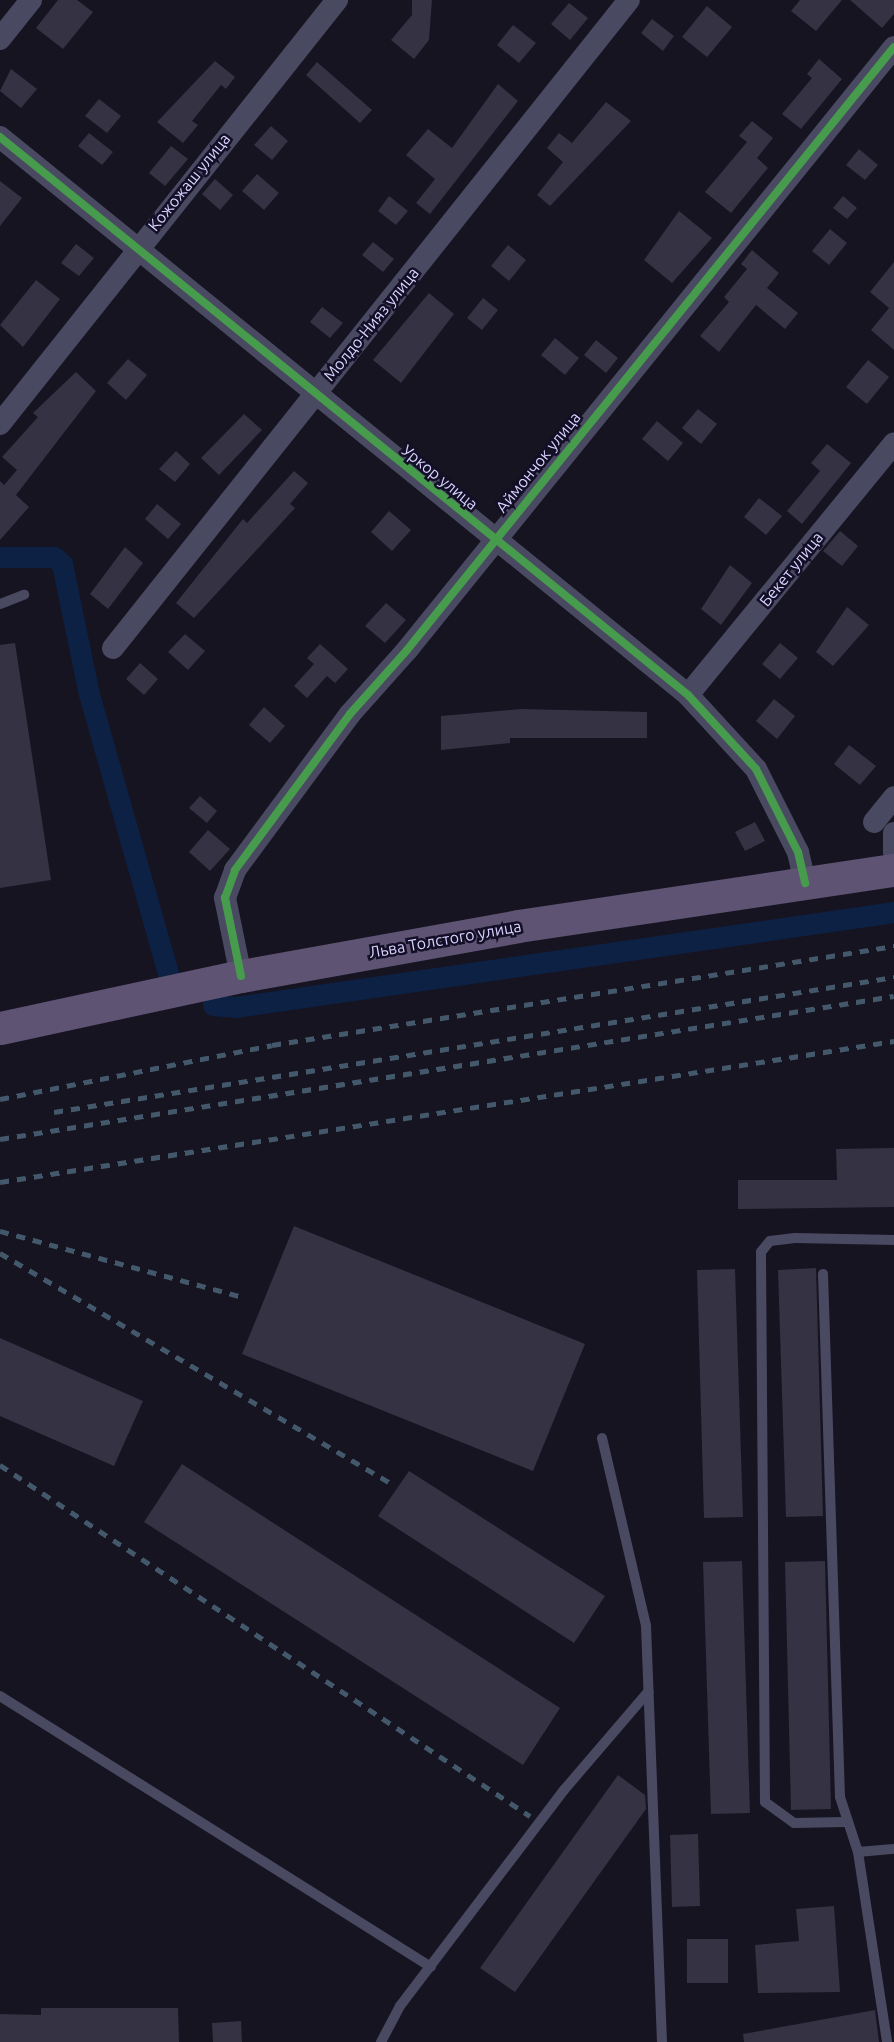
<!DOCTYPE html>
<html>
<head>
<meta charset="utf-8">
<style>
  body { margin:0 }
  #map { position:relative; width:894px; height:2042px; overflow:hidden; background:#161421; font-family:Ubuntu,sans-serif }
  div>[style] { position:absolute }
  [style*='--x'] { left:calc(var(--x)*1px); top:calc(var(--y)*1px); width:calc(var(--w)*1px); rotate:calc(var(--a)*1deg) }
  .canal>* { height:21px; margin:-10.5px; padding:0 10.5px; transform-origin:10.5px; border-radius:10.5px; background:#0d2144 }
  .building>* { inset:0; background:#343243 }
  .service>* { height:10px; margin:-5px; padding:0 5px; transform-origin:5px; border-radius:5px; background:#4a4962 }
  .minor>* { height:22px; margin:-11px; padding:0 11px; transform-origin:11px; border-radius:11px; background:#4a4962 }
  .primary>* { height:33px; margin:-16.5px; padding:0 16.5px; transform-origin:16.5px; border-radius:16.5px; background:#5e5373 }
  .rail>* { height:4.5px; margin-top:-2.25px; transform-origin:0; background:repeating-linear-gradient(90deg,#43596b 0 9px,transparent 0 17px) }
  .cycleway>* { height:8px; margin:-4px; padding:0 4px; transform-origin:4px; border-radius:4px; background:#469c4c }
  span { translate:-50% -50%; white-space:nowrap; text-align:center; line-height:1.15; -webkit-text-stroke:5px #130f26; paint-order:stroke }
  .street-label { font-size:16px; color:#d9d4ff }
</style>
</head>
<body>
<div id="map">
  <div class="canal">
    <i style="--x:0;--y:557;--w:54;--a:0"></i>
    <i style="--x:54;--y:557;--w:11;--a:41"></i>
    <i style="--x:62;--y:564;--w:133;--a:78.3"></i>
    <i style="--x:89;--y:694;--w:294;--a:74.2"></i>
    <i style="--x:213;--y:1005;--w:22;--a:5"></i>
    <i style="--x:235;--y:1007;--w:666;--a:-8.2"></i>
  </div>
  <div class="building">
    <i style="clip-path:polygon(58px 0,77px 0,93px 12px,63px 49px,36px 28px)"></i>
    <i style="clip-path:polygon(412px 0,432px 0,429px 40px,414px 59px,391px 40px,412px 15px)"></i>
    <i style="clip-path:polygon(800px 0,842px 0,816px 31px,791px 11px)"></i>
    <i style="clip-path:polygon(850px 0,894px 0,894px 14px,882px 28px)"></i>
    <i style="clip-path:polygon(569px 3px,588px 18px,570px 40px,551px 24px)"></i>
    <i style="clip-path:polygon(707px 6px,732px 27px,707px 57px,682px 37px)"></i>
    <i style="clip-path:polygon(652px 19px,674px 36px,663px 51px,641px 33px)"></i>
    <i style="clip-path:polygon(513px 25px,536px 43px,519px 63px,497px 45px)"></i>
    <i style="clip-path:polygon(819px 59px,842px 79px,801px 129px,782px 114px,812px 78px,807px 74px)"></i>
    <i style="clip-path:polygon(215px 61px,235px 77px,226px 89px,221px 85px,192px 121px,198px 125px,183px 143px,157px 122px)"></i>
    <i style="clip-path:polygon(317px 62px,372px 110px,360px 123px,306px 75px)"></i>
    <i style="clip-path:polygon(11px 69px,37px 89px,21px 108px,0 91px)"></i>
    <i style="clip-path:polygon(498px 84px,518px 101px,430px 214px,416px 203px,435px 179px,406px 155px,428px 129px,452px 148px)"></i>
    <i style="clip-path:polygon(99px 99px,121px 116px,107px 133px,85px 116px)"></i>
    <i style="clip-path:polygon(606px 102px,631px 121px,550px 206px,537px 195px,563px 162px,547px 148px,559px 133px,572px 143px)"></i>
    <i style="clip-path:polygon(752px 121px,773px 138px,757px 158px,768px 168px,731px 213px,705px 192px,747px 142px,739px 136px)"></i>
    <i style="clip-path:polygon(271px 126px,288px 141px,272px 160px,254px 145px)"></i>
    <i style="clip-path:polygon(89px 133px,113px 152px,102px 165px,78px 146px)"></i>
    <i style="clip-path:polygon(171px 146px,188px 159px,165px 186px,149px 173px)"></i>
    <i style="clip-path:polygon(859px 149px,878px 165px,865px 180px,846px 165px)"></i>
    <i style="clip-path:polygon(257px 174px,279px 193px,264px 210px,242px 191px)"></i>
    <i style="clip-path:polygon(215px 179px,233px 195px,220px 210px,202px 194px)"></i>
    <i style="clip-path:polygon(0 181px,22px 198px,0 226px)"></i>
    <i style="clip-path:polygon(389px 196px,408px 211px,396px 225px,378px 211px)"></i>
    <i style="clip-path:polygon(843px 196px,857px 208px,847px 219px,833px 208px)"></i>
    <i style="clip-path:polygon(679px 211px,712px 238px,672px 283px,644px 260px)"></i>
    <i style="clip-path:polygon(830px 229px,847px 243px,829px 265px,812px 251px)"></i>
    <i style="clip-path:polygon(373px 242px,394px 259px,383px 272px,362px 255px)"></i>
    <i style="clip-path:polygon(76px 244px,94px 258px,79px 276px,61px 263px)"></i>
    <i style="clip-path:polygon(508px 245px,526px 260px,509px 281px,491px 266px)"></i>
    <i style="clip-path:polygon(752px 250px,779px 273px,767px 288px,798px 313px,785px 329px,756px 305px,719px 352px,700px 336px,729px 302px,724px 297px,747px 269px,741px 264px)"></i>
    <i style="clip-path:polygon(894px 262px,894px 350px,871px 330px,889px 308px,870px 292px)"></i>
    <i style="clip-path:polygon(36px 280px,60px 299px,23px 347px,0 325px)"></i>
    <i style="clip-path:polygon(429px 293px,454px 314px,401px 383px,373px 360px)"></i>
    <i style="clip-path:polygon(483px 298px,498px 310px,482px 330px,467px 318px)"></i>
    <i style="clip-path:polygon(322px 307px,343px 323px,330px 338px,310px 322px)"></i>
    <i style="clip-path:polygon(555px 338px,579px 358px,565px 375px,541px 355px)"></i>
    <i style="clip-path:polygon(596px 340px,618px 358px,606px 373px,584px 355px)"></i>
    <i style="clip-path:polygon(128px 359px,147px 375px,126px 400px,107px 383px)"></i>
    <i style="clip-path:polygon(868px 360px,889px 377px,867px 404px,846px 387px)"></i>
    <i style="clip-path:polygon(76px 372px,96px 391px,16px 495px,29px 507px,0 540px,0 481px,4px 485px,17px 470px,2px 457px,38px 417px,33px 413px)"></i>
    <i style="clip-path:polygon(698px 409px,717px 424px,701px 444px,682px 428px)"></i>
    <i style="clip-path:polygon(244px 414px,262px 430px,219px 475px,201px 458px)"></i>
    <i style="clip-path:polygon(657px 421px,683px 443px,668px 461px,642px 439px)"></i>
    <i style="clip-path:polygon(827px 444px,851px 463px,802px 524px,787px 511px,820px 471px,811px 463px)"></i>
    <i style="clip-path:polygon(176px 451px,190px 464px,175px 482px,159px 469px)"></i>
    <i style="clip-path:polygon(294px 471px,308px 483px,290px 504px,295px 508px,194px 618px,176px 603px,243px 519px,247px 523px)"></i>
    <i style="clip-path:polygon(759px 498px,782px 516px,766px 535px,744px 517px)"></i>
    <i style="clip-path:polygon(157px 504px,181px 524px,168px 539px,145px 519px)"></i>
    <i style="clip-path:polygon(389px 511px,411px 530px,392px 551px,371px 532px)"></i>
    <i style="clip-path:polygon(840px 531px,858px 546px,842px 566px,823px 551px)"></i>
    <i style="clip-path:polygon(125px 547px,143px 563px,108px 609px,90px 594px)"></i>
    <i style="clip-path:polygon(730px 565px,752px 583px,721px 625px,701px 609px)"></i>
    <i style="clip-path:polygon(386px 603px,406px 620px,385px 643px,365px 626px)"></i>
    <i style="clip-path:polygon(847px 607px,869px 625px,833px 666px,816px 652px)"></i>
    <i style="clip-path:polygon(185px 634px,205px 651px,188px 670px,168px 652px)"></i>
    <i style="clip-path:polygon(15px 643px,51px 880px,0 888px,0 645px)"></i>
    <i style="clip-path:polygon(780px 643px,798px 658px,780px 679px,762px 664px)"></i>
    <i style="clip-path:polygon(320px 644px,348px 669px,335px 683px,327px 676px,307px 698px,294px 686px,314px 664px,307px 658px)"></i>
    <i style="clip-path:polygon(140px 663px,158px 679px,144px 695px,126px 679px)"></i>
    <i style="clip-path:polygon(774px 699px,795px 716px,777px 739px,756px 721px)"></i>
    <i style="clip-path:polygon(264px 707px,285px 726px,270px 743px,249px 725px)"></i>
    <i style="clip-path:polygon(521px 709px,647px 712px,647px 738px,510px 738px,510px 743px,441px 750px,441px 716px)"></i>
    <i style="clip-path:polygon(849px 745px,876px 766px,860px 785px,834px 764px)"></i>
    <i style="clip-path:polygon(200px 796px,217px 811px,207px 823px,189px 808px)"></i>
    <i style="clip-path:polygon(755px 822px,765px 841px,745px 851px,735px 832px)"></i>
    <i style="clip-path:polygon(208px 830px,230px 849px,210px 871px,189px 852px)"></i>
    <i style="clip-path:polygon(894px 1148px,894px 1207px,738px 1209px,738px 1180px,837px 1180px,836px 1149px)"></i>
    <i style="clip-path:polygon(294px 1226px,585px 1344px,533px 1471px,242px 1354px)"></i>
    <i style="clip-path:polygon(816px 1268px,823px 1516px,786px 1517px,778px 1270px)"></i>
    <i style="clip-path:polygon(735px 1269px,743px 1517px,704px 1518px,697px 1270px)"></i>
    <i style="clip-path:polygon(0 1338px,143px 1401px,114px 1466px,0 1416px)"></i>
    <i style="clip-path:polygon(182px 1464px,560px 1708px,523px 1765px,144px 1522px)"></i>
    <i style="clip-path:polygon(409px 1471px,605px 1596px,574px 1643px,378px 1516px)"></i>
    <i style="clip-path:polygon(742px 1561px,750px 1813px,711px 1814px,703px 1562px)"></i>
    <i style="clip-path:polygon(825px 1561px,831px 1809px,791px 1810px,785px 1562px)"></i>
    <i style="clip-path:polygon(618px 1775px,645px 1795px,646px 1809px,515px 1992px,480px 1968px)"></i>
    <i style="clip-path:polygon(698px 1834px,700px 1906px,672px 1907px,670px 1835px)"></i>
    <i style="clip-path:polygon(834px 1906px,840px 1992px,758px 1993px,755px 1945px,799px 1941px,796px 1909px)"></i>
    <i style="clip-path:polygon(687px 1939px,728px 1939px,728px 1983px,687px 1983px)"></i>
    <i style="clip-path:polygon(41px 2008px,178px 2008px,179px 2042px,0 2042px,0 2014px,41px 2015px)"></i>
    <i style="clip-path:polygon(875px 2010px,879px 2042px,744px 2042px,743px 2034px)"></i>
    <i style="clip-path:polygon(241px 2021px,242px 2042px,213px 2042px,212px 2023px)"></i>
  </div>
  <div class="service">
    <i style="--x:0;--y:604;--w:26;--a:-21"></i>
    <i style="--x:823;--y:1274;--w:523;--a:88.14"></i>
    <i style="--x:840;--y:1797;--w:58;--a:71.9"></i>
    <i style="--x:858;--y:1852;--w:192;--a:81.3"></i>
    <i style="--x:602;--y:1438;--w:193;--a:76.8"></i>
    <i style="--x:646;--y:1626;--w:416;--a:87.8"></i>
    <i style="--x:0;--y:1696;--w:509;--a:32.16"></i>
    <i style="--x:845;--y:1822;--w:51;--a:178.9"></i>
    <i style="--x:794;--y:1823;--w:36;--a:-144"></i>
    <i style="--x:765;--y:1802;--w:550;--a:-90.42"></i>
    <i style="--x:761;--y:1252;--w:14;--a:-51"></i>
    <i style="--x:770;--y:1241;--w:25;--a:-7"></i>
    <i style="--x:795;--y:1238;--w:99;--a:1.2"></i>
    <i style="--x:858;--y:1852;--w:36;--a:-5"></i>
    <i style="--x:381;--y:2042;--w:41;--a:-62.2"></i>
    <i style="--x:400;--y:2006;--w:271;--a:-52.8"></i>
    <i style="--x:564;--y:1790;--w:130;--a:-49.4"></i>
  </div>
  <div class="minor">
    <i style="--x:0;--y:39;--w:50;--a:-51.5"></i>
    <i style="--x:0;--y:137;--w:886;--a:39.04"></i>
    <i style="--x:688;--y:695;--w:100;--a:47.4"></i>
    <i style="--x:756;--y:769;--w:93;--a:63.2"></i>
    <i style="--x:798;--y:852;--w:32;--a:77"></i>
    <i style="--x:0;--y:424;--w:542;--a:-51.52"></i>
    <i style="--x:113;--y:648;--w:828;--a:-51.47"></i>
    <i style="--x:688;--y:695;--w:325;--a:-50.7"></i>
    <i style="--x:874;--y:822;--w:32;--a:-51"></i>
    <i style="--x:894;--y:833;--w:19;--a:90"></i>
    <i style="--x:241;--y:976;--w:80;--a:-101.6"></i>
    <i style="--x:225;--y:898;--w:30;--a:-70"></i>
    <i style="--x:235;--y:870;--w:194;--a:-53.6"></i>
    <i style="--x:350;--y:714;--w:86;--a:-48.3"></i>
    <i style="--x:407;--y:650;--w:775;--a:-51.07"></i>
  </div>
  <div class="primary">
    <i style="--x:0;--y:1028;--w:247;--a:-12.2"></i>
    <i style="--x:241;--y:976;--w:281;--a:-10.2"></i>
    <i style="--x:518;--y:926;--w:380;--a:-8.5"></i>
  </div>
  <div class="rail">
    <i style="--x:0;--y:1099;--w:277;--a:-11.2"></i>
    <i style="--x:272;--y:1045;--w:630;--a:-9.04"></i>
    <i style="--x:54;--y:1112;--w:851;--a:-9.13"></i>
    <i style="--x:0;--y:1139;--w:905;--a:-9.09"></i>
    <i style="--x:0;--y:1182;--w:905;--a:-8.96"></i>
    <i style="--x:0;--y:1231;--w:252;--a:15.2"></i>
    <i style="--x:0;--y:1253;--w:455;--a:30.5"></i>
    <i style="--x:0;--y:1465;--w:636;--a:33.52"></i>
  </div>
  <div class="cycleway">
    <i style="--x:0;--y:137;--w:886;--a:39.04"></i>
    <i style="--x:688;--y:695;--w:100;--a:47.4"></i>
    <i style="--x:756;--y:769;--w:93;--a:63.2"></i>
    <i style="--x:798;--y:852;--w:32;--a:77"></i>
    <i style="--x:241;--y:976;--w:80;--a:-101.6"></i>
    <i style="--x:225;--y:898;--w:30;--a:-70"></i>
    <i style="--x:235;--y:870;--w:194;--a:-53.6"></i>
    <i style="--x:350;--y:714;--w:86;--a:-48.3"></i>
    <i style="--x:407;--y:650;--w:775;--a:-51.07"></i>
  </div>
  <div class="street-label">
    <span style="left:189px;top:182px;rotate:-51deg">Кожожаш улица</span>
    <span style="left:371px;top:324px;rotate:-51deg">Молдо-Нияз улица</span>
    <span style="left:538px;top:462px;rotate:-51deg">Аймончок улица</span>
    <span style="left:440px;top:477px;rotate:39deg">Уркор улица</span>
    <span style="left:791px;top:569px;rotate:-51deg">Бекет улица</span>
    <span style="left:445px;top:939px;rotate:-10deg">Льва Толстого улица</span>
  </div>
</div>
</body>
</html>
